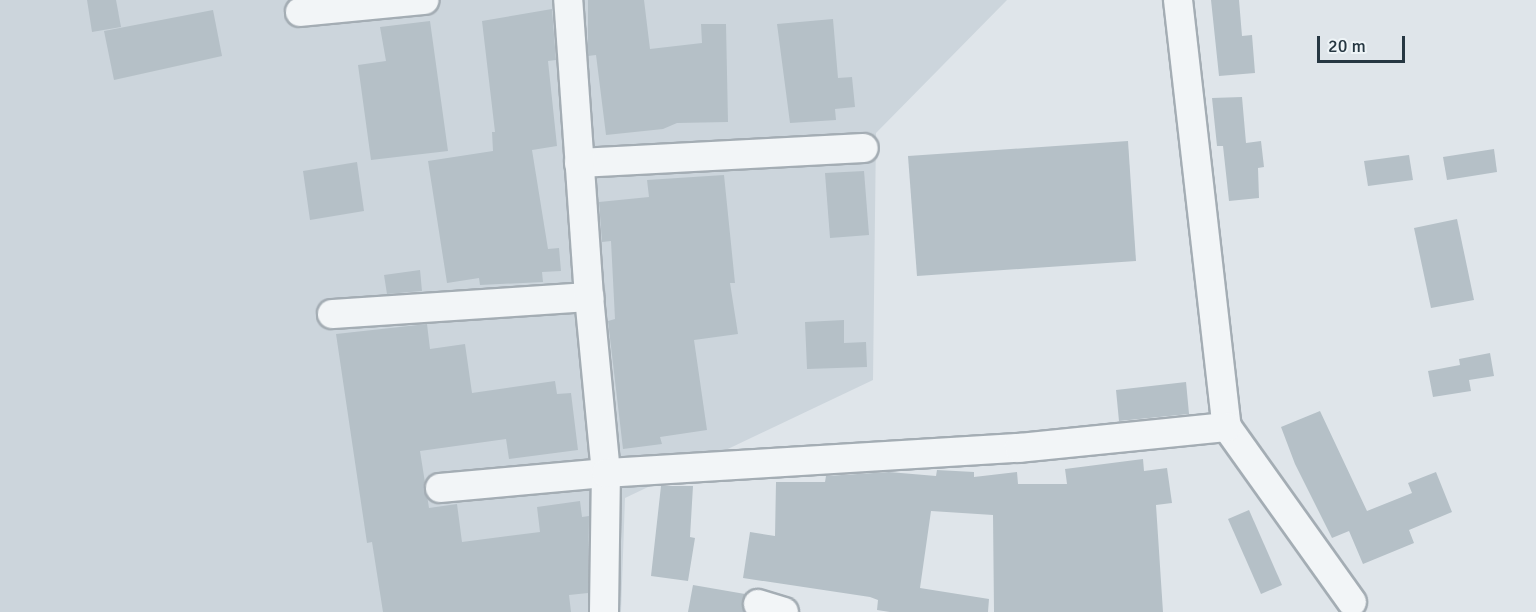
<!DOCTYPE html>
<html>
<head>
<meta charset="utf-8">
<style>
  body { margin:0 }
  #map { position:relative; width:1536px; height:612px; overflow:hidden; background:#dfe5ea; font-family:Signika,sans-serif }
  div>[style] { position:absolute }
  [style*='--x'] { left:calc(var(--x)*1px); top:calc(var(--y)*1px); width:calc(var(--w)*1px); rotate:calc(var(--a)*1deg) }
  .built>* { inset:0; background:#ccd5dc }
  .building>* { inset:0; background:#b5c0c7 }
  .roads { filter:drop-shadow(2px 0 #a4adb4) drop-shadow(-2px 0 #a4adb4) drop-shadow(0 2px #a4adb4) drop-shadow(0 -2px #a4adb4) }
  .street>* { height:28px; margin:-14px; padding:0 14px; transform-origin:14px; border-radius:14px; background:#f2f5f7 }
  span { translate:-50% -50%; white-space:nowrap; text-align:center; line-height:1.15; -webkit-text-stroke:5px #eef4f7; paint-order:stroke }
  .scale { position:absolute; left:1317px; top:36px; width:88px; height:27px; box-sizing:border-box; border:3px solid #263742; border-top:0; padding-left:8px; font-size:18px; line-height:21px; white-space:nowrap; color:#263742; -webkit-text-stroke:4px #eef4f7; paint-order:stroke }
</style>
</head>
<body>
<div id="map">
  <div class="built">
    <i style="clip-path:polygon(0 0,1007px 0,876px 133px,873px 380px,625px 498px,621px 612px,0 612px)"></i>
  </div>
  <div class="building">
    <i style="clip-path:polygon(87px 0,116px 0,121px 27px,92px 32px)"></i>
    <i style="clip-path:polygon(588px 0,644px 0,650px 49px,702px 43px,701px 24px,726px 24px,728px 122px,677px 123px,663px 129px,606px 135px,596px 55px,588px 56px)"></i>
    <i style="clip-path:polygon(1211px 0,1239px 0,1242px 36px,1252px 35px,1255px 73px,1219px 76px)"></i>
    <i style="clip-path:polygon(552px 9px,556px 60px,548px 61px,557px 146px,532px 150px,548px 249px,559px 248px,561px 271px,542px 272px,543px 282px,480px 285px,479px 278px,447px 283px,428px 161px,493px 151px,492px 132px,495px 132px,482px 21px)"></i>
    <i style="clip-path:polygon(213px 10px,222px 56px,114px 80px,104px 31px)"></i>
    <i style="clip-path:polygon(833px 19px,838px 78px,852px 77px,855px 107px,835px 109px,836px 120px,790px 123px,777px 24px)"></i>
    <i style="clip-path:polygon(430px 21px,448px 151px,371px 160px,358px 65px,386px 61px,380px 27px)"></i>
    <i style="clip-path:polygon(1242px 97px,1246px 143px,1261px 141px,1264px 167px,1258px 168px,1259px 198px,1229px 201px,1223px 146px,1217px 146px,1212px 98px)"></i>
    <i style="clip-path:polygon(1128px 141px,1136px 261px,917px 276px,908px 156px)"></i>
    <i style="clip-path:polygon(1494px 149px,1497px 172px,1447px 180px,1443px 157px)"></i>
    <i style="clip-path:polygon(1409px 155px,1413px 180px,1368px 186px,1364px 161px)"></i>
    <i style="clip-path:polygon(357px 162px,364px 211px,310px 220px,303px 171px)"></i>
    <i style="clip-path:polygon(864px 171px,869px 235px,830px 238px,825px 173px)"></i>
    <i style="clip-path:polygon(724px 175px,735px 283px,730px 283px,738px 334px,694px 340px,707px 430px,660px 437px,662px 444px,623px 449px,608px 321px,615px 319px,611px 241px,602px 242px,599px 202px,649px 197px,647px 180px)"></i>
    <i style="clip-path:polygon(1457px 219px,1474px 300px,1431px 308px,1414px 228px)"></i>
    <i style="clip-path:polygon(420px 270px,422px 291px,387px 294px,384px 275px)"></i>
    <i style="clip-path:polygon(844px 320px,844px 343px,866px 342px,867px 367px,807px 369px,805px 322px)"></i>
    <i style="clip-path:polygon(427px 324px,430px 349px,465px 344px,472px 393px,555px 381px,557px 394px,571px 393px,578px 450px,509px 459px,506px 439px,420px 451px,429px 508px,457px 504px,462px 542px,540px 532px,537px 507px,580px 501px,582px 517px,589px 516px,588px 593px,569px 595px,571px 612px,383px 612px,372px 542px,367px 543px,336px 334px)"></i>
    <i style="clip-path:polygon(1490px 353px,1494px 376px,1469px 380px,1471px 391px,1433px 397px,1428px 371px,1460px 365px,1459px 359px)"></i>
    <i style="clip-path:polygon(1186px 382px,1189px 414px,1119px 421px,1116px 390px)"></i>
    <i style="clip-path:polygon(1320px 411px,1367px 511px,1412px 493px,1408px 483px,1436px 472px,1452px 512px,1409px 530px,1414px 543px,1363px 564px,1349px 531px,1332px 538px,1295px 464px,1281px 427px)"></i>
    <i style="clip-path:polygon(1143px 459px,1144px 471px,1167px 468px,1172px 503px,1156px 505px,1163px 612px,994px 612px,993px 515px,931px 511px,920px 588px,989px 599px,988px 612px,890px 612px,877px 610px,878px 600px,870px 597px,743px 578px,750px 532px,775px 536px,776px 482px,825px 482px,826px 476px,889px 472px,936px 476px,937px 470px,974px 472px,974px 477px,1017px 472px,1018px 484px,1067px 484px,1065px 469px)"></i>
    <i style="clip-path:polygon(661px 486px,693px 486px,690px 537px,695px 538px,688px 581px,651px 576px)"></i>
    <i style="clip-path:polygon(1249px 510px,1282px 585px,1261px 594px,1228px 519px)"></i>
    <i style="clip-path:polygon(693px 585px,745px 594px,744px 612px,688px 612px)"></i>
  </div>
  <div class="roads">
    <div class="street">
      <i style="--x:1178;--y:0;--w:430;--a:83.5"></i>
      <i style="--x:1227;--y:427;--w:215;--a:54.5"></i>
      <i style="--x:300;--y:12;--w:125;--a:-5.5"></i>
      <i style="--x:579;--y:163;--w:285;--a:-3"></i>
      <i style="--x:332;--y:314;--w:258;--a:-3.8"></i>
      <i style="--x:589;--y:297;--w:298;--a:-94"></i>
      <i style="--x:440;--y:488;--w:167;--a:-5.2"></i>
      <i style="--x:606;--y:473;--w:177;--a:-95.5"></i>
      <i style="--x:758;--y:604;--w:27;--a:17"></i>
      <i style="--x:604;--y:612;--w:139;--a:-89.2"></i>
      <i style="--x:606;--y:473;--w:414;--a:-3.5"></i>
      <i style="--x:1019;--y:448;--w:209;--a:-5.8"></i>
    </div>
  </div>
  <div class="scale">20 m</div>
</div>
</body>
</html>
